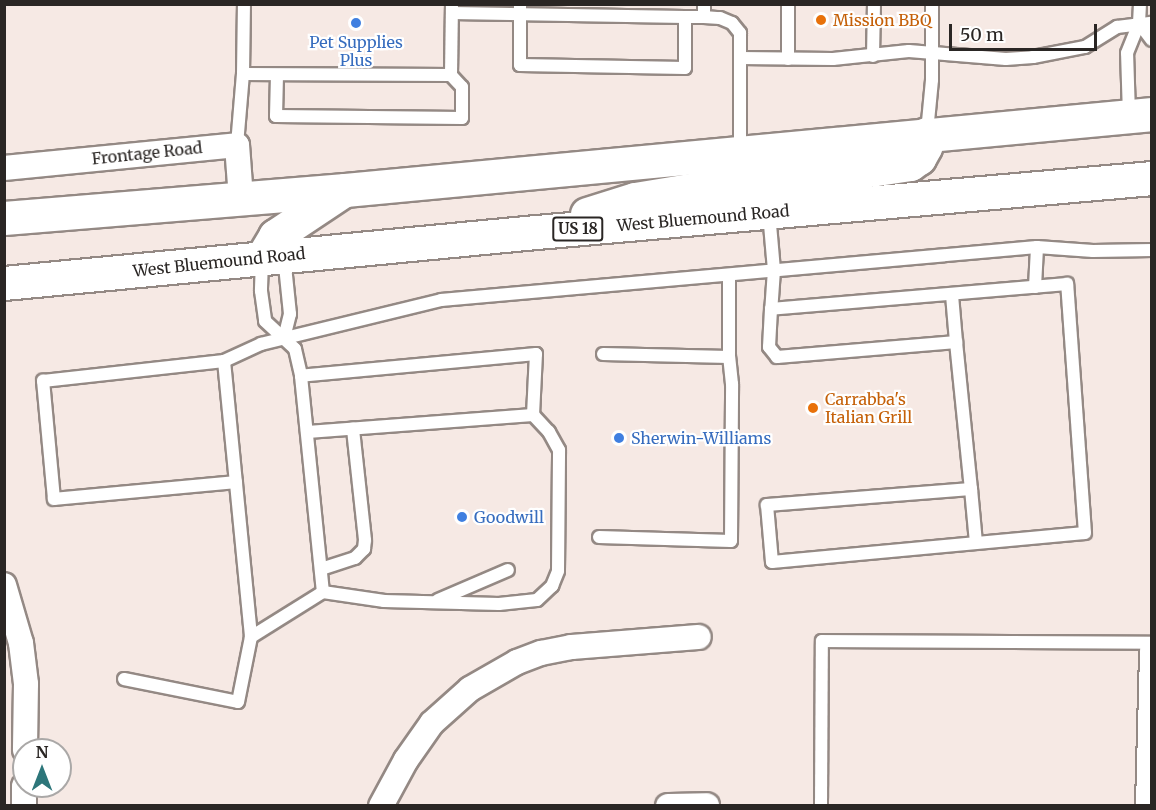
<!DOCTYPE html>
<html>
<head>
<meta charset="utf-8">
<style>
  body { margin:0 }
  #map { position:relative; width:1156px; height:810px; overflow:hidden; background:#f6e9e4; font-family:Merriweather,serif }
  div>[style] { position:absolute }
  [style*='--x'] { left:calc(var(--x)*1px); top:calc(var(--y)*1px); width:calc(var(--w)*1px); rotate:calc(var(--a)*1deg) }
  .roads { filter:drop-shadow(2px 0 #948984) drop-shadow(-2px 0 #948984) drop-shadow(0 2px #948984) drop-shadow(0 -2px #948984) }
  .lane>* { height:12px; margin:-6px; padding:0 6px; transform-origin:6px; border-radius:6px; background:#fff }
  .street>* { height:24px; margin:-12px; padding:0 12px; transform-origin:12px; border-radius:12px; background:#fff }
  .primary>* { height:33px; margin:-16.5px; padding:0 16.5px; transform-origin:16.5px; border-radius:16.5px; background:#fff }
  .dots>* { width:16px; height:16px; translate:-50% -50%; box-sizing:border-box; border:3px solid #fff; border-radius:50% }
  span { translate:-50% -50%; white-space:nowrap; text-align:center; line-height:1.15; -webkit-text-stroke:4.5px #fff; paint-order:stroke }
  .shield-label span { padding:2px 4px; background:#fff; border:2px solid; border-radius:4px; -webkit-text-stroke-width:0 }
  .shield-label { font-size:15px; color:#2a2624; font-weight:700 }
  .food-label { font-size:16px; color:#c56008 }
  .left { translate:0 -50%; text-align:left }
  .shop-label { font-size:16px; color:#366cbe }
  .street-label { font-size:16px; color:#2a2624 }
  .frame { position:absolute; inset:0; border:6px solid #2a2624; pointer-events:none }
  .north { position:absolute; left:12px; top:738px; width:60px; height:60px; box-sizing:border-box; background:#fff; border:2px solid #aaa8a7; border-radius:50%; rotate:0deg; font-size:16px; font-weight:700; line-height:24px; text-align:center; color:#2a2624 }
  .north::after { content:''; display:block; margin:auto; width:21px; height:27px; background:#2d767a; clip-path:polygon(50% 0,100% 100%,50% 72%,0 100%) }
  .scale { position:absolute; left:949px; top:24px; width:148px; height:27px; box-sizing:border-box; border:3px solid #2a2624; border-top:0; padding-left:8px; font-size:18px; line-height:21px; white-space:nowrap; color:#2a2624; -webkit-text-stroke:4px #fff; paint-order:stroke }
</style>
</head>
<body>
<div id="map">
  <div class="roads">
    <div class="lane">
      <i style="--x:520;--y:4;--w:61;--a:90"></i>
      <i style="--x:520;--y:65;--w:165;--a:1"></i>
      <i style="--x:685;--y:68;--w:51;--a:-90"></i>
      <i style="--x:685;--y:17;--w:19;--a:0"></i>
      <i style="--x:704;--y:4;--w:13;--a:90"></i>
      <i style="--x:704;--y:17;--w:16;--a:4"></i>
      <i style="--x:720;--y:18;--w:13;--a:23"></i>
      <i style="--x:732;--y:23;--w:13;--a:51"></i>
      <i style="--x:740;--y:33;--w:118;--a:90"></i>
      <i style="--x:452;--y:13;--w:233;--a:1"></i>
      <i style="--x:1139;--y:23;--w:21;--a:53"></i>
      <i style="--x:873;--y:56;--w:52;--a:-88.9"></i>
      <i style="--x:740;--y:58;--w:93;--a:0.6"></i>
      <i style="--x:833;--y:59;--w:76;--a:-6"></i>
      <i style="--x:909;--y:51;--w:97;--a:4.7"></i>
      <i style="--x:1006;--y:59;--w:27;--a:-4"></i>
      <i style="--x:1033;--y:57;--w:53;--a:-10.9"></i>
      <i style="--x:1085;--y:47;--w:38;--a:-32"></i>
      <i style="--x:1117;--y:27;--w:35;--a:-7"></i>
      <i style="--x:788;--y:59;--w:55;--a:-90"></i>
      <i style="--x:243;--y:74;--w:208;--a:0.3"></i>
      <i style="--x:277;--y:75;--w:41;--a:91.4"></i>
      <i style="--x:276;--y:116;--w:186;--a:0.6"></i>
      <i style="--x:462;--y:118;--w:31;--a:-90"></i>
      <i style="--x:462;--y:87;--w:16;--a:-133"></i>
      <i style="--x:451;--y:75;--w:71;--a:-89.2"></i>
      <i style="--x:1129;--y:115;--w:62;--a:-91.8"></i>
      <i style="--x:1127;--y:53;--w:32;--a:-68"></i>
      <i style="--x:1139;--y:23;--w:19;--a:-87"></i>
      <i style="--x:927;--y:132;--w:52;--a:-84.5"></i>
      <i style="--x:932;--y:80;--w:76;--a:-90"></i>
      <i style="--x:237;--y:145;--w:71;--a:-85.2"></i>
      <i style="--x:243;--y:74;--w:70;--a:-89.2"></i>
      <i style="--x:769;--y:213;--w:57;--a:85"></i>
      <i style="--x:774;--y:270;--w:39;--a:94"></i>
      <i style="--x:771;--y:309;--w:38;--a:93"></i>
      <i style="--x:769;--y:347;--w:13;--a:51"></i>
      <i style="--x:777;--y:357;--w:180;--a:-4.8"></i>
      <i style="--x:956;--y:342;--w:148;--a:84.2"></i>
      <i style="--x:971;--y:489;--w:205;--a:175.5"></i>
      <i style="--x:767;--y:505;--w:57;--a:85"></i>
      <i style="--x:772;--y:562;--w:314;--a:-5.3"></i>
      <i style="--x:1085;--y:533;--w:250;--a:-94.1"></i>
      <i style="--x:1067;--y:284;--w:297;--a:175.2"></i>
      <i style="--x:262;--y:260;--w:31;--a:92"></i>
      <i style="--x:261;--y:291;--w:30;--a:82"></i>
      <i style="--x:265;--y:321;--w:41;--a:43"></i>
      <i style="--x:295;--y:349;--w:28;--a:77"></i>
      <i style="--x:301;--y:376;--w:217;--a:84.2"></i>
      <i style="--x:323;--y:592;--w:62;--a:8.4"></i>
      <i style="--x:384;--y:601;--w:115;--a:1.5"></i>
      <i style="--x:499;--y:604;--w:38;--a:-6"></i>
      <i style="--x:537;--y:600;--w:21;--a:-43"></i>
      <i style="--x:552;--y:586;--w:16;--a:-68"></i>
      <i style="--x:558;--y:571;--w:121;--a:-89.5"></i>
      <i style="--x:559;--y:450;--w:21;--a:-119"></i>
      <i style="--x:549;--y:432;--w:23;--a:-133"></i>
      <i style="--x:533;--y:415;--w:61;--a:-87.2"></i>
      <i style="--x:536;--y:354;--w:236;--a:174.7"></i>
      <i style="--x:1035;--y:287;--w:40;--a:-87.1"></i>
      <i style="--x:952;--y:295;--w:47;--a:85.1"></i>
      <i style="--x:284;--y:338;--w:25;--a:-76"></i>
      <i style="--x:290;--y:314;--w:58;--a:-95.9"></i>
      <i style="--x:603;--y:354;--w:126;--a:1.4"></i>
      <i style="--x:224;--y:361;--w:277;--a:84.4"></i>
      <i style="--x:307;--y:432;--w:227;--a:-4.3"></i>
      <i style="--x:236;--y:482;--w:183;--a:174.7"></i>
      <i style="--x:54;--y:499;--w:119;--a:-95.3"></i>
      <i style="--x:43;--y:381;--w:182;--a:-6.3"></i>
      <i style="--x:224;--y:361;--w:41;--a:-24.7"></i>
      <i style="--x:261;--y:344;--w:185;--a:-13.7"></i>
      <i style="--x:441;--y:300;--w:598;--a:-5.08"></i>
      <i style="--x:1037;--y:247;--w:56;--a:4.1"></i>
      <i style="--x:1093;--y:251;--w:59;--a:-1"></i>
      <i style="--x:971;--y:489;--w:54;--a:84.7"></i>
      <i style="--x:599;--y:537;--w:132;--a:1.7"></i>
      <i style="--x:731;--y:541;--w:157;--a:-89.6"></i>
      <i style="--x:732;--y:384;--w:27;--a:-96"></i>
      <i style="--x:729;--y:357;--w:82;--a:-90"></i>
      <i style="--x:321;--y:569;--w:36;--a:-18"></i>
      <i style="--x:355;--y:558;--w:13;--a:-45"></i>
      <i style="--x:364;--y:549;--w:9;--a:-84"></i>
      <i style="--x:365;--y:540;--w:112;--a:-96.2"></i>
      <i style="--x:438;--y:600;--w:76;--a:-23.2"></i>
      <i style="--x:124;--y:679;--w:116;--a:11.4"></i>
      <i style="--x:238;--y:702;--w:66;--a:-78.7"></i>
      <i style="--x:251;--y:637;--w:85;--a:-32"></i>
      <i style="--x:821;--y:806;--w:165;--a:-89.7"></i>
      <i style="--x:822;--y:641;--w:330;--a:0.3"></i>
    </div>
    <div class="street">
      <i style="--x:4;--y:168;--w:234;--a:-5.6"></i>
      <i style="--x:237;--y:145;--w:53;--a:85.7"></i>
      <i style="--x:4;--y:585;--w:60;--a:73.7"></i>
      <i style="--x:21;--y:643;--w:41;--a:83"></i>
      <i style="--x:26;--y:684;--w:66;--a:90.9"></i>
      <i style="--x:24;--y:806;--w:20;--a:-90"></i>
      <i style="--x:381;--y:806;--w:52;--a:-61.5"></i>
      <i style="--x:406;--y:760;--w:45;--a:-54.9"></i>
      <i style="--x:432;--y:723;--w:51;--a:-41.8"></i>
      <i style="--x:470;--y:689;--w:54;--a:-29.9"></i>
      <i style="--x:517;--y:662;--w:26;--a:-21"></i>
      <i style="--x:541;--y:653;--w:31;--a:-11"></i>
      <i style="--x:571;--y:647;--w:128;--a:-4.5"></i>
      <i style="--x:668;--y:806;--w:39;--a:-1"></i>
      <i style="--x:1148;--y:806;--w:155;--a:-88.5"></i>
    </div>
    <div class="primary">
      <i style="--x:587;--y:214;--w:50;--a:-17.4"></i>
      <i style="--x:635;--y:199;--w:105;--a:-9.3"></i>
      <i style="--x:739;--y:182;--w:118;--a:-4.8"></i>
      <i style="--x:857;--y:172;--w:54;--a:-8.6"></i>
      <i style="--x:910;--y:164;--w:11;--a:-34"></i>
      <i style="--x:919;--y:158;--w:13;--a:-61"></i>
      <i style="--x:925;--y:147;--w:13;--a:-86"></i>
      <i style="--x:4;--y:218;--w:342;--a:-4.7"></i>
      <i style="--x:345;--y:190;--w:811;--a:-5.38"></i>
      <i style="--x:262;--y:258;--w:26;--a:-59"></i>
      <i style="--x:275;--y:236;--w:79;--a:-33.7"></i>
      <i style="--x:4;--y:283;--w:523;--a:-5.48"></i>
      <i style="--x:525;--y:233;--w:629;--a:-5.01"></i>
    </div>
  </div>
  <div class="dots">
    <i style="left:821px;top:20px;background:#e8710a"></i>
    <i style="left:356px;top:23px;background:#3f7fe0"></i>
    <i style="left:813px;top:408px;background:#e8710a"></i>
    <i style="left:619px;top:438px;background:#3f7fe0"></i>
    <i style="left:462px;top:517px;background:#3f7fe0"></i>
  </div>
  <div class="shield-label">
    <span style="left:578px;top:229px">US 18</span>
  </div>
  <div class="food-label">
    <span class="left" style="left:833px;top:20px">Mission BBQ</span>
    <span class="left" style="left:825px;top:408px">Carrabba's<br>Italian Grill</span>
  </div>
  <div class="shop-label">
    <span style="left:356px;top:51px">Pet Supplies<br>Plus</span>
    <span class="left" style="left:631px;top:438px">Sherwin-Williams</span>
    <span class="left" style="left:474px;top:517px">Goodwill</span>
  </div>
  <div class="street-label">
    <span style="left:147px;top:153px;rotate:-6deg">Frontage Road</span>
    <span style="left:703px;top:218px;rotate:-5deg">West Bluemound Road</span>
    <span style="left:219px;top:262px;rotate:-6deg">West Bluemound Road</span>
  </div>
  <div class="frame"></div>
  <div class="north">N</div>
  <div class="scale">50 m</div>
</div>
</body>
</html>
